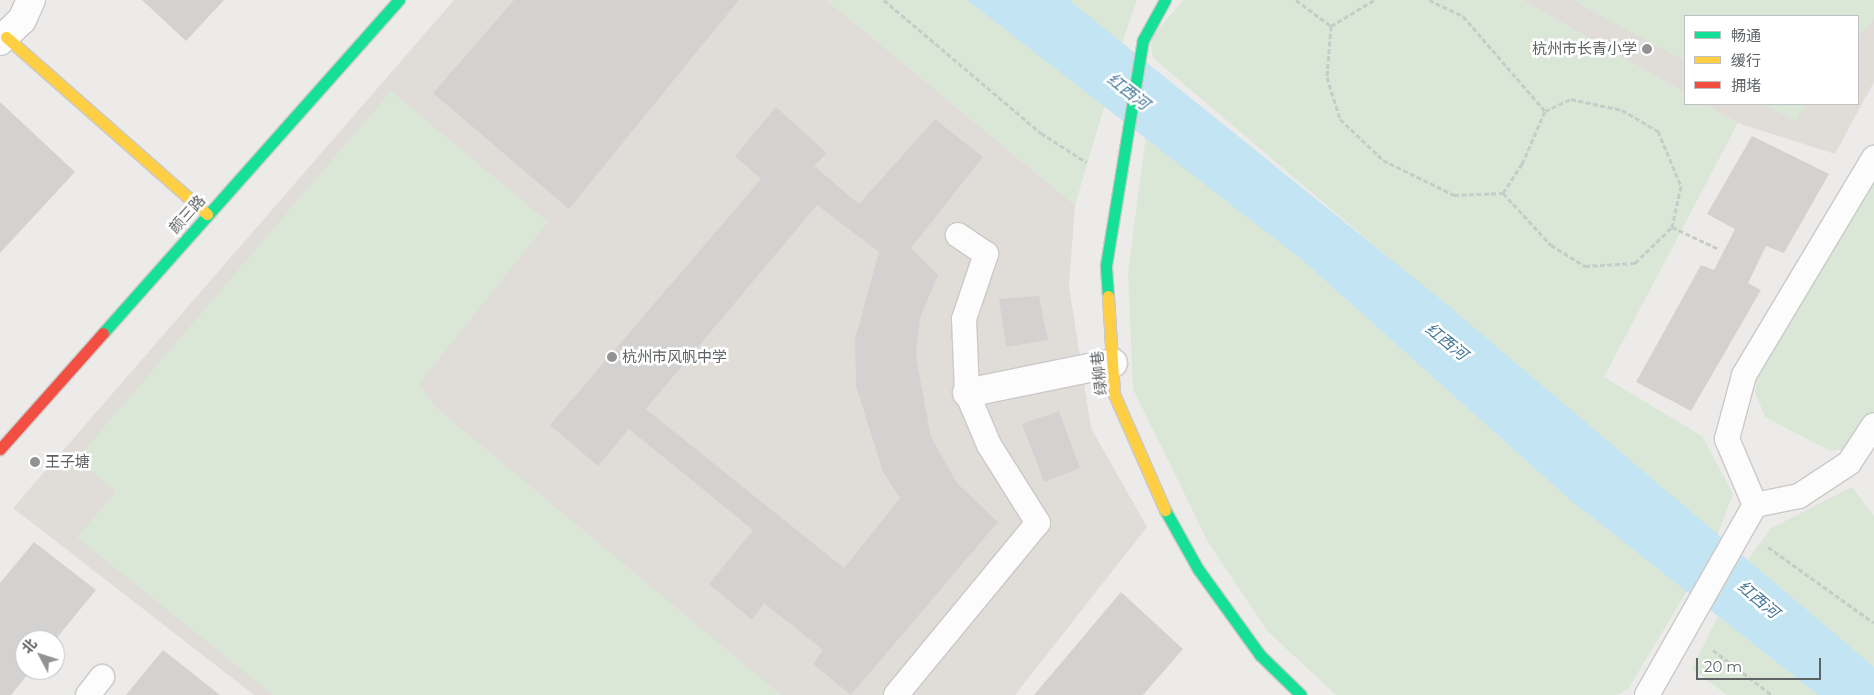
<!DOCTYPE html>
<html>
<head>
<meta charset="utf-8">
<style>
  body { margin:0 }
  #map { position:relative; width:1874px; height:695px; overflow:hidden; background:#edebe9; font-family:Montserrat,"Noto Sans SC",sans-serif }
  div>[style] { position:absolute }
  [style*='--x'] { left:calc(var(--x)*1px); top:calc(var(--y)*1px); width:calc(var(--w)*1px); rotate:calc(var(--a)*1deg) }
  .education>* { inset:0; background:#e0ddd9 }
  .green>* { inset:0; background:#dae7d6 }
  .water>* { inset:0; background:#c2e4f3 }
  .building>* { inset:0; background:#d4d2d1 }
  .path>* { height:3px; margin-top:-1.5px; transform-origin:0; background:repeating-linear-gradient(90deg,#c7cbc9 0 5px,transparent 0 7.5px) }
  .roads { filter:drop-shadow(1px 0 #cac9c8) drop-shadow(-1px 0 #cac9c8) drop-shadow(0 1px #cac9c8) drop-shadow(0 -1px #cac9c8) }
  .lane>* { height:24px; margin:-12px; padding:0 12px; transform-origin:12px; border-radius:12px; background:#fcfcfc }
  .street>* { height:28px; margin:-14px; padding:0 14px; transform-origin:14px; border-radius:14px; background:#fcfcfc }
  .fast>* { height:11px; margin:-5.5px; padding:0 5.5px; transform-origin:5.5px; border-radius:5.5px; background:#16e098 }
  .slow>* { height:11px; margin:-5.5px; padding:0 5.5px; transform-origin:5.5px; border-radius:5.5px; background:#ffcf43 }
  .jam>* { height:11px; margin:-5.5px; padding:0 5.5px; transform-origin:5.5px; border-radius:5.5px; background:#f24e42 }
  .dots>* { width:14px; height:14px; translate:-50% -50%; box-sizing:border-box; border:2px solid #fff; border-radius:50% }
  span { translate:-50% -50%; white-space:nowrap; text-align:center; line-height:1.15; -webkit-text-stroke:5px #fff; paint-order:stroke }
  .poi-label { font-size:15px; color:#5e6265 }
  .right { translate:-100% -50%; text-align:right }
  .left { translate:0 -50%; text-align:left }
  .street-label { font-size:15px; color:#5e6265 }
  .water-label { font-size:16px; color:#467897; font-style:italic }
  .legend { position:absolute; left:1684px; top:15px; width:175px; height:90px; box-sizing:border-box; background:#fff; border:1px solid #bfc0c1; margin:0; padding:6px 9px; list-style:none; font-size:15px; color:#5e6265 }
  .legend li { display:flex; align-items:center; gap:10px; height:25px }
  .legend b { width:25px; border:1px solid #bfc0c1 }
  .north { position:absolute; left:15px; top:630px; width:50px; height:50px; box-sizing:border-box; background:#fff; border:1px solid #bfc0c1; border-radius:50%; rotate:310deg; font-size:14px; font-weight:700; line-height:20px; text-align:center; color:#5e6265 }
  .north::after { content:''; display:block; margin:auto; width:18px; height:22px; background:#909293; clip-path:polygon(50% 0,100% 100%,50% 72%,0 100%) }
  .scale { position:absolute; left:1696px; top:658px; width:125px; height:22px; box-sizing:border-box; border:2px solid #5e6265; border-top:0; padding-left:6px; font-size:15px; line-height:18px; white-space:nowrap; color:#5e6265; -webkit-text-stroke:4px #fff; paint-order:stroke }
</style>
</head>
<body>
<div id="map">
  <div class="education">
    <i style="clip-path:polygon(454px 0,827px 0,1075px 205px,1069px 286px,1091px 428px,1147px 527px,1015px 695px,254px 695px,13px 508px)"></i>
    <i style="clip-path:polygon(1522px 0,1874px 0,1874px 82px,1835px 154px,1738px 123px,1704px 104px,1858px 104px,1858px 16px,1685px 16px,1685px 93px)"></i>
  </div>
  <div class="green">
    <i style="clip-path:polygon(827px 0,967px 0,1105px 104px,1075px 205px)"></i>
    <i style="clip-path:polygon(1067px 0,1137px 0,1122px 43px)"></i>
    <i style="clip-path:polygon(1184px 0,1522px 0,1685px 93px,1685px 104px,1704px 104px,1738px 123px,1604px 377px,1702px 436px,1733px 494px,1717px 536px,1153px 58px,1150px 38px)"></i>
    <i style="clip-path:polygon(1572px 0,1874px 0,1874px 20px,1858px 36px,1858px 16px,1685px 16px,1685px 61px)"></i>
    <i style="clip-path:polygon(391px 91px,548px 222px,419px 384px,435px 407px,781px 695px,273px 695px,77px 537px,116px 492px,77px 459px)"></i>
    <i style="clip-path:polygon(1763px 104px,1806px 104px,1796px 121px)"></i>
    <i style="clip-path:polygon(1146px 135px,1301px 259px,1569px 499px,1687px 591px,1628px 689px,1617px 695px,1336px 695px,1268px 632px,1209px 544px,1133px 389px,1128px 272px)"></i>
    <i style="clip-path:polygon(1874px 158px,1874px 425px,1860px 447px,1830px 451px,1765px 417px,1755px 392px,1762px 344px)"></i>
    <i style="clip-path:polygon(1852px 487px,1874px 516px,1874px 667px,1747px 561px,1771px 528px)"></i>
    <i style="clip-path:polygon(1718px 616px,1818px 695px,1727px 695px,1692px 669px)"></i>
  </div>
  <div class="water">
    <i style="clip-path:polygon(967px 0,1069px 0,1445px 303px,1874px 667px,1874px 695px,1818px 695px,1569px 499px,1301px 259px)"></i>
  </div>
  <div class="building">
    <i style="clip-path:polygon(142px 0,224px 0,186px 41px)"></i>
    <i style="clip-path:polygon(514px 0,739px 0,569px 209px,433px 93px)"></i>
    <i style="clip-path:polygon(0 102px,75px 172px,0 253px)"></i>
    <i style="clip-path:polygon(evenodd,776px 107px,827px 153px,814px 166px,859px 204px,935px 119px,983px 157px,911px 248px,938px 275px,920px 318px,916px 356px,931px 437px,957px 483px,998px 522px,851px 695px,813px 664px,823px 650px,764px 603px,752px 620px,709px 584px,753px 530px,629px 429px,598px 466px,550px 425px,761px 179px,735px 156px,776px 107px,817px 205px,879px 252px,855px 339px,856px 386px,883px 472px,900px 498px,844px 568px,646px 409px,817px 205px)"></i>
    <i style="clip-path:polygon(1752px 136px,1829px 174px,1784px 253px,1766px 246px,1748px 283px,1761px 290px,1691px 411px,1636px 382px,1701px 265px,1714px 270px,1735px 229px,1707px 214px)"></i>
    <i style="clip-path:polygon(1039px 296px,1048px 340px,1006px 347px,999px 299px)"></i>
    <i style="clip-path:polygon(1059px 411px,1080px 468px,1044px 482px,1022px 424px)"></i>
    <i style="clip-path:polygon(34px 542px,96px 590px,55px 640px,25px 640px,25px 670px,31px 670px,11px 695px,0 695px,0 583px)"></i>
    <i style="clip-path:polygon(1121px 592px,1183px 649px,1143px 695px,1034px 695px)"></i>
    <i style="clip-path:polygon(163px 650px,220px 695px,126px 695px)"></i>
  </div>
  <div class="path">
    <i style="--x:884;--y:0;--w:206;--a:40.3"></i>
    <i style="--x:1041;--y:133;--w:54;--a:32.8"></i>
    <i style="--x:1296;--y:0;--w:44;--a:36.6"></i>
    <i style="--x:1331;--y:26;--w:51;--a:94.5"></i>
    <i style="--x:1327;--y:77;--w:44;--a:72.8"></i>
    <i style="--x:1340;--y:119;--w:59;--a:43.6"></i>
    <i style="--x:1383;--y:160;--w:79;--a:26.2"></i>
    <i style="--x:1454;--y:195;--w:49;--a:-2.3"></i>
    <i style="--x:1503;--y:193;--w:71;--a:47.3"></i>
    <i style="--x:1551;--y:245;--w:40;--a:32"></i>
    <i style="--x:1585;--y:266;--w:50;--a:-3.4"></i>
    <i style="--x:1635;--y:263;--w:52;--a:-44.2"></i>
    <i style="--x:1672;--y:227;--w:52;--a:25.1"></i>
    <i style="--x:1429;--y:0;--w:38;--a:25"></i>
    <i style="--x:1463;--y:16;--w:125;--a:49.2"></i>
    <i style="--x:1545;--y:111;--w:29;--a:-25"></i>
    <i style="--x:1571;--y:99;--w:52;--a:12.2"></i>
    <i style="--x:1622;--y:110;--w:42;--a:30.3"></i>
    <i style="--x:1658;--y:131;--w:60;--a:67.3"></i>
    <i style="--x:1681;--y:186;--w:42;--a:102.4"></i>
    <i style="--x:1331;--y:26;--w:50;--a:-31.2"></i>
    <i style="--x:1503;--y:193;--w:35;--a:-57"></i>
    <i style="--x:1522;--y:164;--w:58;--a:-66.5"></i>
    <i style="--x:1768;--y:547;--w:130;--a:35.6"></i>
    <i style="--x:1713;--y:650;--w:74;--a:37.3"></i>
  </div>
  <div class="roads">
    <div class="lane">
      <i style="--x:1755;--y:505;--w:45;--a:-11.6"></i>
      <i style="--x:1799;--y:496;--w:60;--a:-33.4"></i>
      <i style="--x:1849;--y:463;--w:45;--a:-56.7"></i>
      <i style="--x:88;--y:695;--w:23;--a:-52"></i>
      <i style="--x:896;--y:695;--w:223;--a:-50.5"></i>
      <i style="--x:1038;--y:523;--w:92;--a:-122.1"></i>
      <i style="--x:989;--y:445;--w:56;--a:-112.9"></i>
      <i style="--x:967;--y:393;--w:74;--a:-92.3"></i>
      <i style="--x:964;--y:319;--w:69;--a:-71.3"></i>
      <i style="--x:986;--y:254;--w:34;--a:-146"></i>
      <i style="--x:1647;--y:695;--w:219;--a:-60.4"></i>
      <i style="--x:1755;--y:505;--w:72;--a:-113"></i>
      <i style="--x:1727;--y:439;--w:66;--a:-75.1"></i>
      <i style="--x:1744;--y:375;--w:253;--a:-59.1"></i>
    </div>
    <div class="street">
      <i style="--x:0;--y:41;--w:30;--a:-44"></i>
      <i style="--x:22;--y:20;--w:22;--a:-66"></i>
      <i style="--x:967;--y:393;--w:149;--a:-11.6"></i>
    </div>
    <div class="fast">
      <i style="--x:1108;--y:296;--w:31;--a:-94"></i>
      <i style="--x:1106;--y:265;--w:228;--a:-80.7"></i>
      <i style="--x:1143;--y:40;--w:46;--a:-61.2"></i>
      <i style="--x:103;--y:333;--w:446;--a:-48.4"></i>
      <i style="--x:1165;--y:510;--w:68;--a:60.8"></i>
      <i style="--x:1198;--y:569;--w:106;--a:54.2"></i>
      <i style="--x:1260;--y:655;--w:57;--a:44.3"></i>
    </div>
    <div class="slow">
      <i style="--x:6;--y:37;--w:268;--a:41.4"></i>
      <i style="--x:1108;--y:296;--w:98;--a:86.5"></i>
      <i style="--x:1114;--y:394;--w:127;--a:66.3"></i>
    </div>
    <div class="jam">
      <i style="--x:0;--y:449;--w:155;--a:-48.4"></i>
    </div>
  </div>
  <div class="dots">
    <i style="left:1647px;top:49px;background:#909293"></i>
    <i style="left:612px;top:357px;background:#909293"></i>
    <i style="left:35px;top:462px;background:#909293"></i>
  </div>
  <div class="poi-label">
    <span class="right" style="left:1637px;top:49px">杭州市长青小学</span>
    <span class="left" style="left:622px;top:357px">杭州市风帆中学</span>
    <span class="left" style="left:45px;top:462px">王子塘</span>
  </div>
  <div class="street-label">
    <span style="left:187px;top:214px;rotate:-48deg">颜三路</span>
    <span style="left:1099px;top:373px;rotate:-96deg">绿柳巷</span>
  </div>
  <div class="water-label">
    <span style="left:1128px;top:92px;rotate:38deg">红西河</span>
    <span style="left:1446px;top:342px;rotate:39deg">红西河</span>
    <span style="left:1758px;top:600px;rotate:40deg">红西河</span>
  </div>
  <ul class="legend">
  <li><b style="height:6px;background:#16e098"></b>畅通</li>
  <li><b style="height:6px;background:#ffcf43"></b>缓行</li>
  <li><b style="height:6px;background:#f24e42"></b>拥堵</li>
  </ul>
  <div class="north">北</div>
  <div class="scale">20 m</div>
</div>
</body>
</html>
